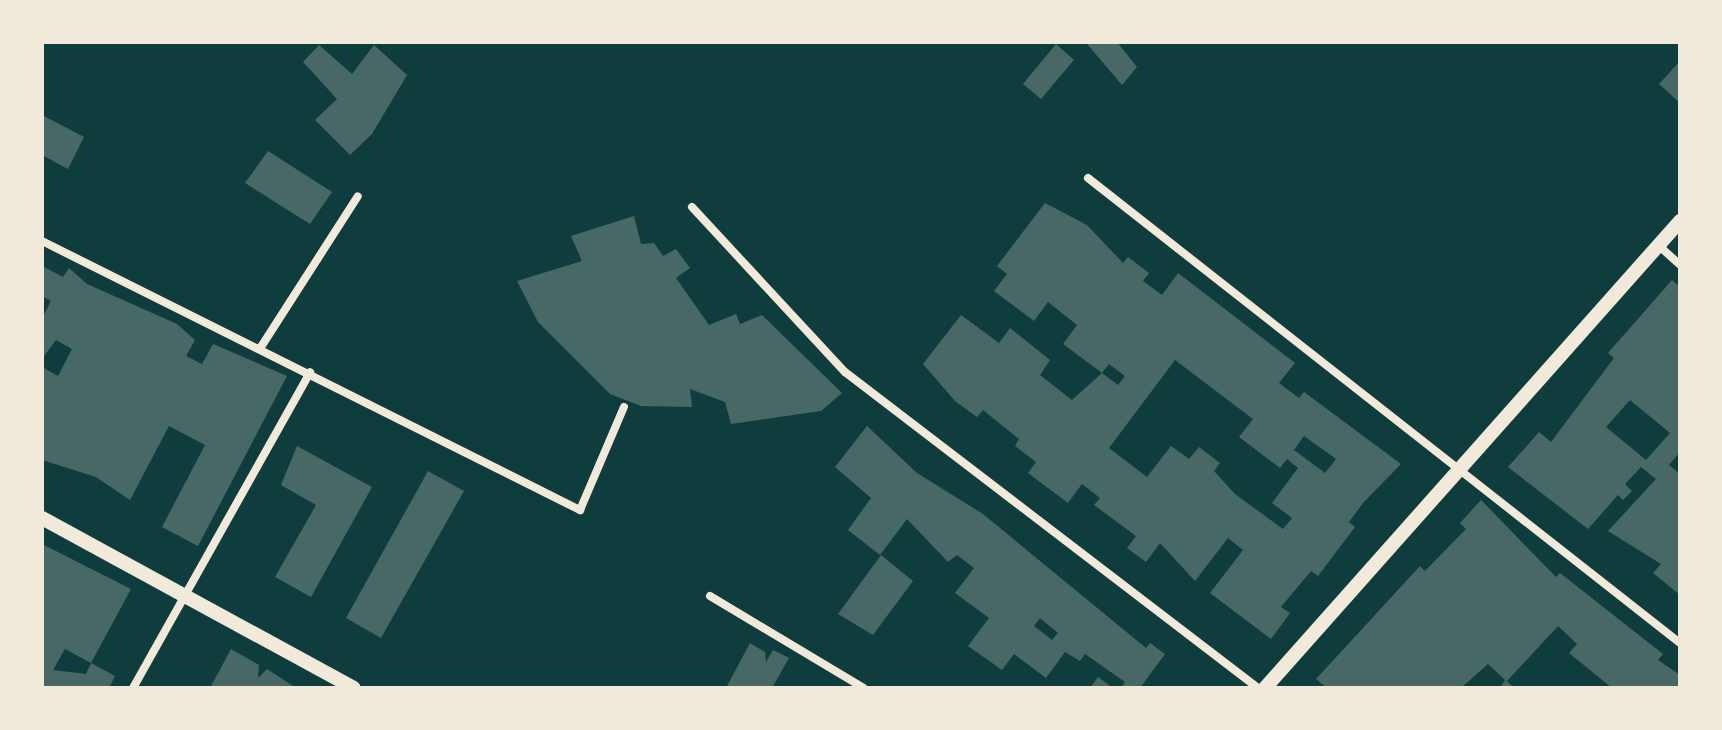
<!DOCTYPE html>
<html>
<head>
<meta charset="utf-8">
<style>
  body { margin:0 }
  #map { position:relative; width:1722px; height:730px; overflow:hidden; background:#0f3d3e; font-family:Rubik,sans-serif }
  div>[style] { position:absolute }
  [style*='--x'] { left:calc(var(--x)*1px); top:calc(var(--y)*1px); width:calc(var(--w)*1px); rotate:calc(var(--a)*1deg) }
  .building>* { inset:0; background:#486865 }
  .minor>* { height:8px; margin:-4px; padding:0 4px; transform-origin:4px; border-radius:4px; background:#f1e9da }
  .tertiary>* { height:14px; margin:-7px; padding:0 7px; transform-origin:7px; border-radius:7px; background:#f1e9da }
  span { translate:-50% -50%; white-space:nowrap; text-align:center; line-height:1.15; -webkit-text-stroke:6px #f1e9da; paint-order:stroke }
  .frame { position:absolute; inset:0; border:44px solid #f1e9da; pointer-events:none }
</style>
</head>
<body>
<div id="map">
  <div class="building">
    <i style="clip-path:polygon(1117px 42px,1137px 67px,1122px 85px,1087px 44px)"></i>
    <i style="clip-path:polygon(1056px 44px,1074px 60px,1041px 99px,1023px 84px)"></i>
    <i style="clip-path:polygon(319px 45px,352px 74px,374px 45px,407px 75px,372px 134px,350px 155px,315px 120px,337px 99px,303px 62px)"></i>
    <i style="clip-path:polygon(1680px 61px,1680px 103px,1659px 84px)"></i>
    <i style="clip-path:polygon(42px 115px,84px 137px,68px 169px,42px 155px)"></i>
    <i style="clip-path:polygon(268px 151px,332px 192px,310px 224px,245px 183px)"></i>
    <i style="clip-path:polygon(evenodd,1045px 203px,1087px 225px,1123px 263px,1128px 257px,1149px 273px,1143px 281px,1162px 295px,1178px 273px,1295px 363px,1279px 383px,1299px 398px,1304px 392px,1401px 464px,1363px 503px,1349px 522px,1355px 527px,1318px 576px,1311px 571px,1281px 607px,1290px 613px,1271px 639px,1210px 593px,1243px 550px,1228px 538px,1195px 581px,1160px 543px,1146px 562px,1127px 548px,1136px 536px,1094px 505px,1100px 498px,1082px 484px,1068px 503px,1028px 473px,1036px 462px,1015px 446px,1019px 439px,983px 410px,977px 417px,955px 401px,923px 364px,961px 315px,999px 343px,1010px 328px,1050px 360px,1040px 375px,1072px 400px,1102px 373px,1118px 385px,1125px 376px,1109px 364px,1102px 373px,1063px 344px,1077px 325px,1048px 302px,1034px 321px,994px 291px,1007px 274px,997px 266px,1045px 203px,1175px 360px,1253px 419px,1239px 437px,1280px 468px,1287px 459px,1298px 468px,1272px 503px,1292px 518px,1283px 529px,1235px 494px,1214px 471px,1220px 463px,1199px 447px,1189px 459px,1171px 446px,1147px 477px,1109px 448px,1175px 360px,1045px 203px,1304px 436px,1336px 459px,1325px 473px,1294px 450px,1304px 436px)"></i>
    <i style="clip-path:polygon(634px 216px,641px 244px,654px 243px,663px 256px,676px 249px,690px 268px,676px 278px,709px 325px,736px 314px,740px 324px,762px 315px,842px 393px,821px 411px,731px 424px,725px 402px,690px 389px,692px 407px,641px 406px,610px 394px,538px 322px,517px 281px,582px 261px,571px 236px)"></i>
    <i style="clip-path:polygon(42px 266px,63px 277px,69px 268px,87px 284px,177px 324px,195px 340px,186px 356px,202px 364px,213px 344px,287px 376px,198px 546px,162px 527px,205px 445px,169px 426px,130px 500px,96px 477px,42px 460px,42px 367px,58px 376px,72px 349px,56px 340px,42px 359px,42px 318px,51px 301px,42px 296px)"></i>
    <i style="clip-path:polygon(evenodd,1672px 280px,1680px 287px,1680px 452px,1669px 465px,1680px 474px,1680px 595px,1653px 573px,1661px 564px,1608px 531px,1656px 479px,1641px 467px,1625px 484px,1632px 491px,1623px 500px,1618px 495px,1588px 529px,1508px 467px,1539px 432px,1551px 442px,1614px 358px,1608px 353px,1672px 280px,1630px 400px,1670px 433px,1646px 460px,1606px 427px,1630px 400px)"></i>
    <i style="clip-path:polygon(evenodd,867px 426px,917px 473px,983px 514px,1146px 648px,1150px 643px,1165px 654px,1140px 688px,1121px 688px,1125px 682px,1085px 654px,1080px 661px,1065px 652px,1046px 678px,1014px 654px,1002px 670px,968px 646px,989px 618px,955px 593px,974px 568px,957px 555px,948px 562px,907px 519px,880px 555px,848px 530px,871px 498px,835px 467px,867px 426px,1040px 618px,1058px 633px,1052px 640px,1034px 626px,1040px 618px)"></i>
    <i style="clip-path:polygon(297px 446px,372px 487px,311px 597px,275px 577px,316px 505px,281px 485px)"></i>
    <i style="clip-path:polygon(428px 471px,464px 491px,381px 638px,346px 618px)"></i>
    <i style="clip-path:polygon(1481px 500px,1556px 577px,1560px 573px,1663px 654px,1658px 660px,1680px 675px,1680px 688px,1612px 688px,1569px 653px,1577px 644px,1558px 626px,1507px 681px,1514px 688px,1500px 688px,1505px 680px,1488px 664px,1461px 688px,1327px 688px,1316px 679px,1420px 566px,1425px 571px,1466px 529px,1460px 523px)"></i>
    <i style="clip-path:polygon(42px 544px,131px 589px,91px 663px,65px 649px,53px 670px,86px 674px,91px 663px,115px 676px,109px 688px,42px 688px)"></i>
    <i style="clip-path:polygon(881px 555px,913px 581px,873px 635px,838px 614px)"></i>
    <i style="clip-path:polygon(750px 643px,765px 652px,766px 662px,773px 650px,789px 658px,772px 688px,726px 688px)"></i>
    <i style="clip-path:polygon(231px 649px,259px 665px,258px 678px,267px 669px,296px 688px,210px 688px)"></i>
    <i style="clip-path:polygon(1098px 677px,1113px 688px,1090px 688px)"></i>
  </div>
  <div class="minor">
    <i style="--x:1088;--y:178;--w:753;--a:38.15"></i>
    <i style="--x:692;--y:207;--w:225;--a:47.2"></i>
    <i style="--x:845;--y:372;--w:520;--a:37.42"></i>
    <i style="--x:42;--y:241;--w:602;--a:26.57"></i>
    <i style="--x:580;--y:510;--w:112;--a:-66.9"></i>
    <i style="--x:1658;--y:245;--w:30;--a:42"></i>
    <i style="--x:261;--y:347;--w:179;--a:-57.3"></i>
    <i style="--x:710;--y:596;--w:179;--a:30.9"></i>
    <i style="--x:133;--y:688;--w:362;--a:-60.7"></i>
  </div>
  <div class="tertiary">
    <i style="--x:42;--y:518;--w:355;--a:28.6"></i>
    <i style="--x:1265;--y:688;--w:625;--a:-48.37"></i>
  </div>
  <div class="frame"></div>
</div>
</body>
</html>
